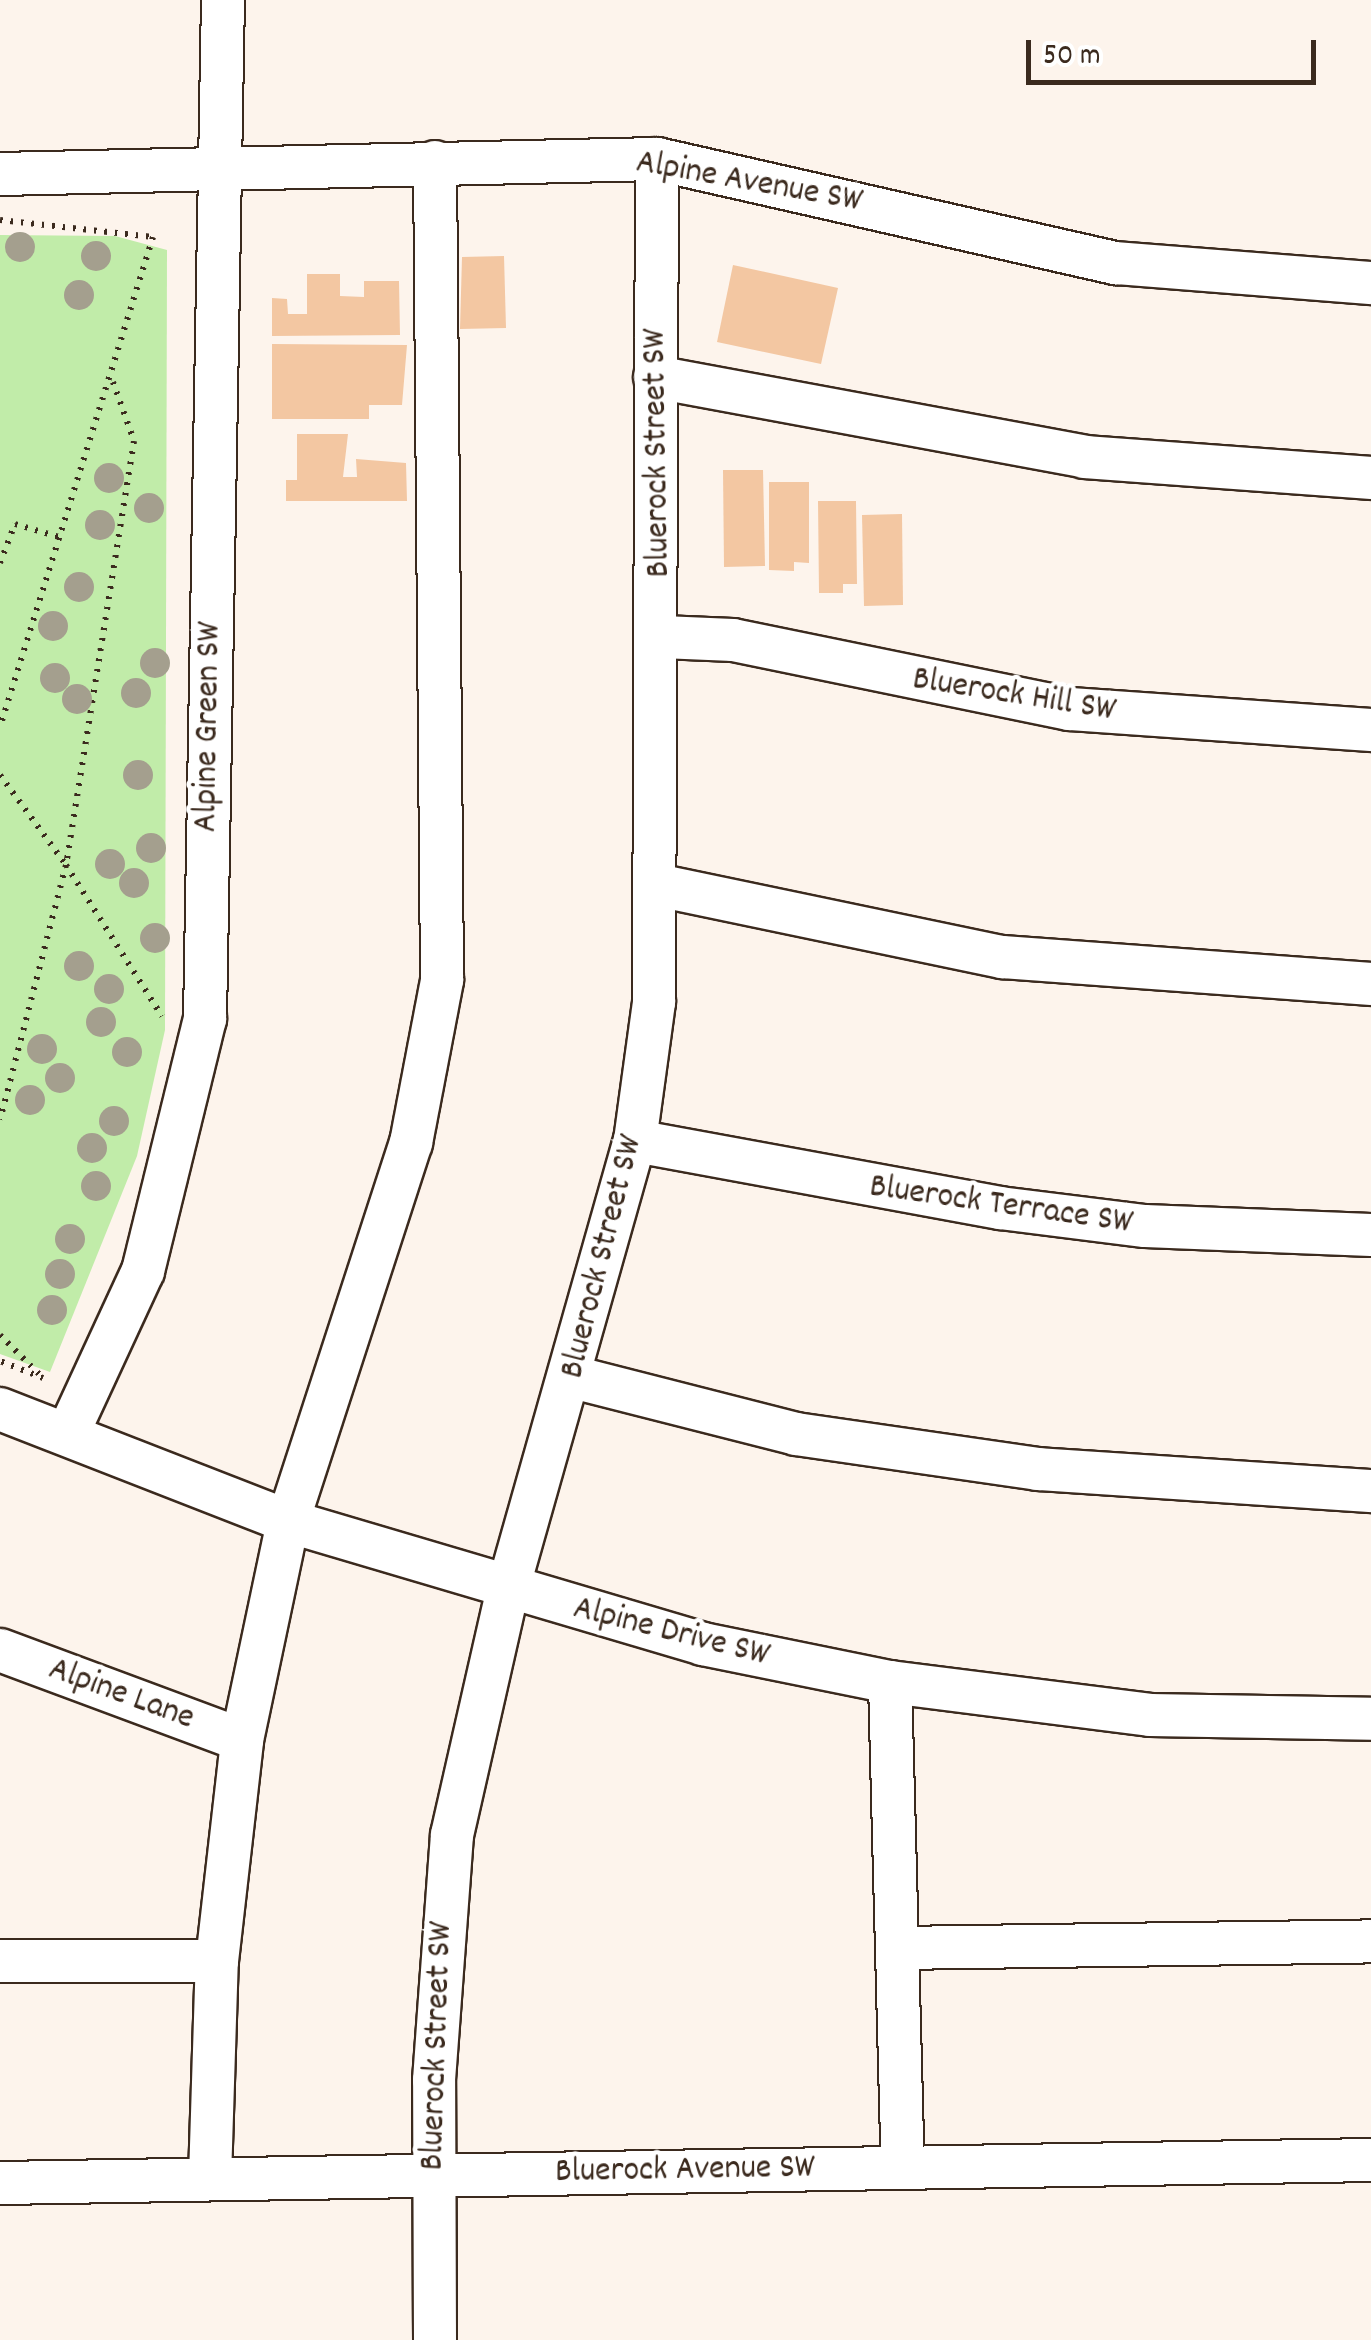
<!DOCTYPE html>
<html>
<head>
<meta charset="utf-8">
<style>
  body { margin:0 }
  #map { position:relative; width:1371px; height:2340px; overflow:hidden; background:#fdf4ec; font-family:Dekko,sans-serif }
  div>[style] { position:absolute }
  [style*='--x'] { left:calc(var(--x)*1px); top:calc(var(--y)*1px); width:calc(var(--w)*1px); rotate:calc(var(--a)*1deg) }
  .green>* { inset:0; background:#c1eca9 }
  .building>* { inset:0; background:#f3c7a2 }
  .path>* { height:6px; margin-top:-3px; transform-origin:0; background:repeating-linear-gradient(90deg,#3b2a1e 0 2.5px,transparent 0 10.5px) }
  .roads { filter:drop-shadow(2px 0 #3b2a1e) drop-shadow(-2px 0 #3b2a1e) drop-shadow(0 2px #3b2a1e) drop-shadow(0 -2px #3b2a1e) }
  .minor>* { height:42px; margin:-21px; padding:0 21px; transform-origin:21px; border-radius:21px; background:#fff }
  .trees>* { width:30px; height:30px; margin:-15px; border-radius:50%; background:#a49f8e }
  span { translate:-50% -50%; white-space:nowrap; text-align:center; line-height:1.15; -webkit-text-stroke:9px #fff; paint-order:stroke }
  .street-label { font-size:35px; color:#3b2a1e }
  .scale { position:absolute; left:1026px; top:40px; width:290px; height:45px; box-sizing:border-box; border:5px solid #3b2a1e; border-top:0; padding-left:12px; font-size:30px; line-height:35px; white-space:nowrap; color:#3b2a1e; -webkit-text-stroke:8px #fff; paint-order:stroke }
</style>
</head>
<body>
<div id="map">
  <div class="green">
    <i style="clip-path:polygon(0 235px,115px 236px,167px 250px,165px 1030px,137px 1156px,50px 1372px,0 1354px)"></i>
  </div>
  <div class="building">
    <i style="clip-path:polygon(504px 256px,506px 328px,460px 329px,462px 257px)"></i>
    <i style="clip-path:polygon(733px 265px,838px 288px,821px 364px,717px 342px)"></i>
    <i style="clip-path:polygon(307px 274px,340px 274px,340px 296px,364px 297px,364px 281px,399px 281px,400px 335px,272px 336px,272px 298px,287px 299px,288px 314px,307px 314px)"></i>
    <i style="clip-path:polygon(272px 344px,407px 345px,402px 405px,369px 405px,369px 419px,272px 419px)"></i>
    <i style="clip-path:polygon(297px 434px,348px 434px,343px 477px,357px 477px,356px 459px,406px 463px,407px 501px,286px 501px,286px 480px,297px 480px)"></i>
    <i style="clip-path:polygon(723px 470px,763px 470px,765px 566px,724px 567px)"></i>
    <i style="clip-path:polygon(769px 482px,809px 482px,809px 563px,794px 562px,794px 571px,769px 570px)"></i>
    <i style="clip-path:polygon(818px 501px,856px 501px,857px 584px,843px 584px,843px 593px,819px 593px)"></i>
    <i style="clip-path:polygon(902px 514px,903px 605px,864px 606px,862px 515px)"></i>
  </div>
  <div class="path">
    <i style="--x:0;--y:220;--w:154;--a:6.3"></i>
    <i style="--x:153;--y:237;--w:513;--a:107.34"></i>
    <i style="--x:113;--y:382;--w:63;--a:70.4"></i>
    <i style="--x:134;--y:441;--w:429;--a:99.1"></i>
    <i style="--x:66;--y:865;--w:179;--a:57.6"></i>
    <i style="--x:0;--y:563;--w:42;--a:-69"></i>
    <i style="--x:15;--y:524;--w:49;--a:16.6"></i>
    <i style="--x:0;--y:775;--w:112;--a:53.7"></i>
    <i style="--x:66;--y:865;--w:263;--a:104.5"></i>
    <i style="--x:0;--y:1335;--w:61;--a:45"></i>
    <i style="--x:43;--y:1378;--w:46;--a:-158.4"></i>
  </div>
  <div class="roads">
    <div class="minor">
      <i style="--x:0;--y:174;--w:657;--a:-1.31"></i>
      <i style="--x:657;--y:159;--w:471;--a:12.8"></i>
      <i style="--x:1116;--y:263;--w:256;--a:4.5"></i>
      <i style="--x:655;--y:377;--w:437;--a:10.5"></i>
      <i style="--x:1085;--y:457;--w:287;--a:4.2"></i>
      <i style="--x:662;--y:637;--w:71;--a:2.4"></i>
      <i style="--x:733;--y:640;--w:344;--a:11.6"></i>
      <i style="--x:1070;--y:709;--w:302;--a:4"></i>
      <i style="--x:657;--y:885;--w:353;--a:11.8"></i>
      <i style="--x:1003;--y:957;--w:369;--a:4.2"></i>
      <i style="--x:635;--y:1141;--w:371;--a:10.4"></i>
      <i style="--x:1000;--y:1208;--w:146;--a:7.1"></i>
      <i style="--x:1145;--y:1226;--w:226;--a:2.3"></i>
      <i style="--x:573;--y:1377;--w:230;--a:14.3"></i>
      <i style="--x:796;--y:1434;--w:245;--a:8.2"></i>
      <i style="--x:1038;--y:1469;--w:334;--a:3.8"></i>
      <i style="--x:0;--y:1409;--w:309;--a:21.3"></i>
      <i style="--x:288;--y:1521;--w:433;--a:16.5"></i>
      <i style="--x:703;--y:1644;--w:191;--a:11.5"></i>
      <i style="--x:890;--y:1682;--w:262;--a:7.2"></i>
      <i style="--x:1150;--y:1715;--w:221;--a:1"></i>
      <i style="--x:69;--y:1431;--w:176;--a:-65.2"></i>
      <i style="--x:143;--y:1271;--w:260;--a:-76.2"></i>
      <i style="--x:205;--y:1019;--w:1019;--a:-88.99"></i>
      <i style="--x:0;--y:1650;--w:258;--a:20.4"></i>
      <i style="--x:890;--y:1682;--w:485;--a:88.5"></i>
      <i style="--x:897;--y:1948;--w:474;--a:-0.8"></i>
      <i style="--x:0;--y:1961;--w:217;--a:0"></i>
      <i style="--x:210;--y:2178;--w:217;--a:-88.2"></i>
      <i style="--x:217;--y:1961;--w:222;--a:-83.5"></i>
      <i style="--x:242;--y:1740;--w:224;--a:-78.1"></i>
      <i style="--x:288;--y:1521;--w:398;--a:-72"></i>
      <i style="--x:411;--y:1143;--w:166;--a:-79.2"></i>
      <i style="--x:442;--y:980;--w:818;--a:-90.49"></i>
      <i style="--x:0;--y:2183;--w:1371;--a:-0.96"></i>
      <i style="--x:435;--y:2340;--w:260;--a:-90.2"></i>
      <i style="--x:434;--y:2080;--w:246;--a:-85.8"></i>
      <i style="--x:452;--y:1835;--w:249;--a:-77.2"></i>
      <i style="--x:507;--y:1592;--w:469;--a:-74.2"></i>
      <i style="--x:635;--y:1141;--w:140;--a:-82.2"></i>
      <i style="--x:654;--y:1002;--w:843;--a:-89.8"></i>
    </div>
  </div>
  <div class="trees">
    <i style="left:20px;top:247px"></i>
    <i style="left:96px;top:256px"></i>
    <i style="left:79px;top:295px"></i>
    <i style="left:109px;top:478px"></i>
    <i style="left:149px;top:508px"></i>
    <i style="left:100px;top:525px"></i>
    <i style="left:79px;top:587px"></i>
    <i style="left:53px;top:626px"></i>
    <i style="left:155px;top:663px"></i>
    <i style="left:55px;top:678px"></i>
    <i style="left:136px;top:693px"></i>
    <i style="left:77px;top:699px"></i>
    <i style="left:138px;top:775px"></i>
    <i style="left:151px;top:848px"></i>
    <i style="left:110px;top:864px"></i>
    <i style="left:134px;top:883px"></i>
    <i style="left:155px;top:938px"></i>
    <i style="left:79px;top:966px"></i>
    <i style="left:109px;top:989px"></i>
    <i style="left:101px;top:1022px"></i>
    <i style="left:42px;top:1049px"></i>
    <i style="left:127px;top:1052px"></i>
    <i style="left:60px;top:1078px"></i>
    <i style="left:30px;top:1100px"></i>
    <i style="left:114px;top:1121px"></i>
    <i style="left:92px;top:1148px"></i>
    <i style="left:96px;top:1186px"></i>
    <i style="left:70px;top:1239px"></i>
    <i style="left:60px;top:1274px"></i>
    <i style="left:52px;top:1310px"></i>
  </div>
  <div class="street-label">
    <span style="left:749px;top:183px;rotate:10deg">Alpine Avenue SW</span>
    <span style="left:658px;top:453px;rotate:-91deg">Bluerock Street SW</span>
    <span style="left:1014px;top:696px;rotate:9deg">Bluerock Hill SW</span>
    <span style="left:209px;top:727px;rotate:-89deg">Alpine Green SW</span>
    <span style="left:1001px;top:1206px;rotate:8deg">Bluerock Terrace SW</span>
    <span style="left:603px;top:1257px;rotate:-76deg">Bluerock Street SW</span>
    <span style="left:671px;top:1633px;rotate:14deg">Alpine Drive SW</span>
    <span style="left:121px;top:1695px;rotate:20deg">Alpine Lane</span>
    <span style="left:438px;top:2046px;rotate:-88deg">Bluerock Street SW</span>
    <span style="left:685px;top:2171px;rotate:-1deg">Bluerock Avenue SW</span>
  </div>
  <div class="scale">50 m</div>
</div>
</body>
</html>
